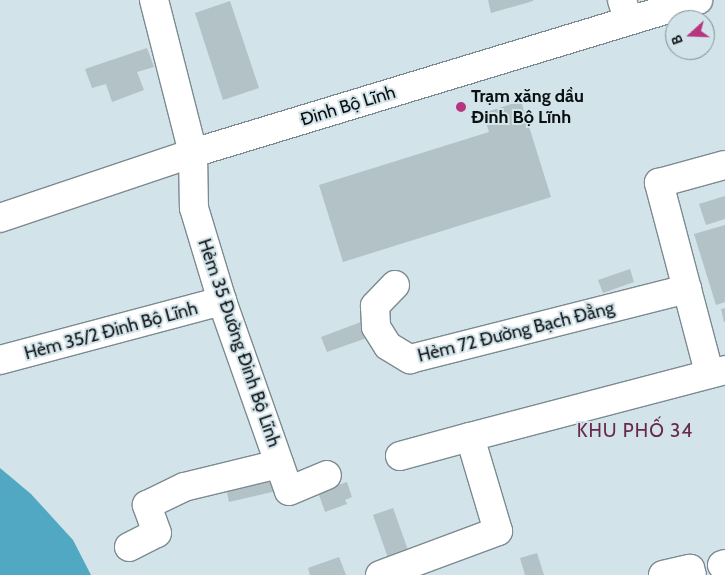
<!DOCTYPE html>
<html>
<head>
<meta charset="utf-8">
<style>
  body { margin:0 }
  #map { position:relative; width:725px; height:575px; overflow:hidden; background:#d2e3e9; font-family:Cabin,sans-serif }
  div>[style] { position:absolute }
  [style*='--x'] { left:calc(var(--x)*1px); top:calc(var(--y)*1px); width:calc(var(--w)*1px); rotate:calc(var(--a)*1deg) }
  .water>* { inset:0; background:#51a8c2 }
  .building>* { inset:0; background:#b2c2c7 }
  .roads { filter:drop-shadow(1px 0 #7c8b91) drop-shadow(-1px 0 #7c8b91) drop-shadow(0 1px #7c8b91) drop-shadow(0 -1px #7c8b91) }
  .minor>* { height:28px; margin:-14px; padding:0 14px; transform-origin:14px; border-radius:14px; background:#fff }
  .major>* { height:28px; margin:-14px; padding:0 14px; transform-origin:14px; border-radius:14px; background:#fff }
  .dots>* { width:14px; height:14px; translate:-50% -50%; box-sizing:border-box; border:2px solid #d2e3e9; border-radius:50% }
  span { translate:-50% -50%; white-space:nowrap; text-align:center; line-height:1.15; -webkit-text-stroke:4px #d2e3e9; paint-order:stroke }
  .poi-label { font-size:18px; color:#0b1113; font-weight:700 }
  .left { translate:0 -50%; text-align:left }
  .street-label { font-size:18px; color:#0b1113 }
  .neighbourhood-label { font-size:19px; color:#68284a; letter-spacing:1px }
  .north { position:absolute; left:665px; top:10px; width:50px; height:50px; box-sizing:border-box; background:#d2e3e9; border:1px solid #828f93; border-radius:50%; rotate:250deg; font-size:14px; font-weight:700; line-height:20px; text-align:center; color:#0b1113 }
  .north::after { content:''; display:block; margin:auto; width:18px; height:22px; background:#b7357f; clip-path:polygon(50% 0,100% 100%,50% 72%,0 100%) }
</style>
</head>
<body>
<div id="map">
  <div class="water">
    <i style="clip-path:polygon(0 468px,31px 494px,73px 540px,91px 575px,0 575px)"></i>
  </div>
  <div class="building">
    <i style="clip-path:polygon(488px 0,533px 0,533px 1px,491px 13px)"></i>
    <i style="clip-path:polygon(230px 1px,259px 88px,223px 100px,195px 13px)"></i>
    <i style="clip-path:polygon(147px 48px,154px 67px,137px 72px,144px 90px,112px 102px,106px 84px,92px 88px,85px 69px)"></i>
    <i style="clip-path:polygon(521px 101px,551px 197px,343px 262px,319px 185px,489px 132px,483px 113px)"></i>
    <i style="clip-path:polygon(725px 196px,725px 219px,706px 225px,699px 204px)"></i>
    <i style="clip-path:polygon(725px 225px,725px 302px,716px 305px,694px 234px)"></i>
    <i style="clip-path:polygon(630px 269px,634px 282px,603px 293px,598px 280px)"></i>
    <i style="clip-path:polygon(725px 308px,725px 322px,724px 322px,721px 309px)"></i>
    <i style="clip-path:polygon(369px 319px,375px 335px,327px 352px,321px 337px)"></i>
    <i style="clip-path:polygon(280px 471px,285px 489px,229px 502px,225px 484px)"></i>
    <i style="clip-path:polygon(347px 482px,352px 497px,345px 500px,347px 504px,325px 512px,318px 492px)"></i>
    <i style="clip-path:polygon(393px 508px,408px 550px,388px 558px,373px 515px)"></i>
    <i style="clip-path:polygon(537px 553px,544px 575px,525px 575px,520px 558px)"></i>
    <i style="clip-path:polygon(339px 557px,346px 575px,310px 575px,308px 568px)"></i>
  </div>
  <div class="roads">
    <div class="minor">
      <i style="--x:154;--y:0;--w:158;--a:75.7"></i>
      <i style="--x:193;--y:153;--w:55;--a:89"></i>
      <i style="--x:194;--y:208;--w:97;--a:73.2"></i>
      <i style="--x:222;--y:301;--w:201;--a:70.6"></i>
      <i style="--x:289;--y:491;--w:41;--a:-22.8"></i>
      <i style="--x:622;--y:0;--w:21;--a:73"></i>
      <i style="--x:395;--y:285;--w:29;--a:134"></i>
      <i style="--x:375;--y:306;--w:21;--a:87"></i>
      <i style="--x:376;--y:327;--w:22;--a:58"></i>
      <i style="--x:388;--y:346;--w:26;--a:31"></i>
      <i style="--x:410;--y:359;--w:286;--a:-14.2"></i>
      <i style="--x:687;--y:289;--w:110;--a:-104.8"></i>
      <i style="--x:659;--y:183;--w:68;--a:-15.3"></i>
      <i style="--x:687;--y:289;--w:86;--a:75.2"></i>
      <i style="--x:0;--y:360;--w:230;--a:-14.9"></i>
      <i style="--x:400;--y:456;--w:73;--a:-15.2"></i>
      <i style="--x:129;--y:547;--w:31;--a:-27"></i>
      <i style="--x:157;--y:533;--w:30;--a:-110"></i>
      <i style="--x:147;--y:505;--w:41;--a:-25.9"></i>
      <i style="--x:184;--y:487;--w:98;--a:-13.6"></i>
      <i style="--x:722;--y:565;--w:3;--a:-18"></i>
      <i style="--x:380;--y:575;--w:126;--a:-20.4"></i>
      <i style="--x:498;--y:531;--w:98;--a:-106.6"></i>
      <i style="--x:470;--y:437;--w:264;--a:-14.7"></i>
      <i style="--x:663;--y:575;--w:28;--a:-13"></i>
      <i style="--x:690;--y:569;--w:6;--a:72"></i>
    </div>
    <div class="major">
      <i style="--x:0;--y:218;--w:204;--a:-18.6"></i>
      <i style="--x:193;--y:153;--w:528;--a:-16.86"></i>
    </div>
  </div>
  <div class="dots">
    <i style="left:461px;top:107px;background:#b7357f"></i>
  </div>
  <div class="poi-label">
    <span class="left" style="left:471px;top:107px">Trạm xăng dầu<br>Đinh Bộ Lĩnh</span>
  </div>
  <div class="street-label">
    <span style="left:348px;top:106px;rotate:-17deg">Đinh Bộ Lĩnh</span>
    <span style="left:111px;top:331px;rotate:-15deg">Hẻm 35/2 Đinh Bộ Lĩnh</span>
    <span style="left:516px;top:332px;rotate:-14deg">Hẻm 72 Đường Bạch Đằng</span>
    <span style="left:239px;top:343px;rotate:71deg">Hẻm 35 Đường Đinh Bộ Lĩnh</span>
  </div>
  <div class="neighbourhood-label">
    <span style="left:635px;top:431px">KHU PHỐ 34</span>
  </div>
  <div class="north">B</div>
</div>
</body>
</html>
